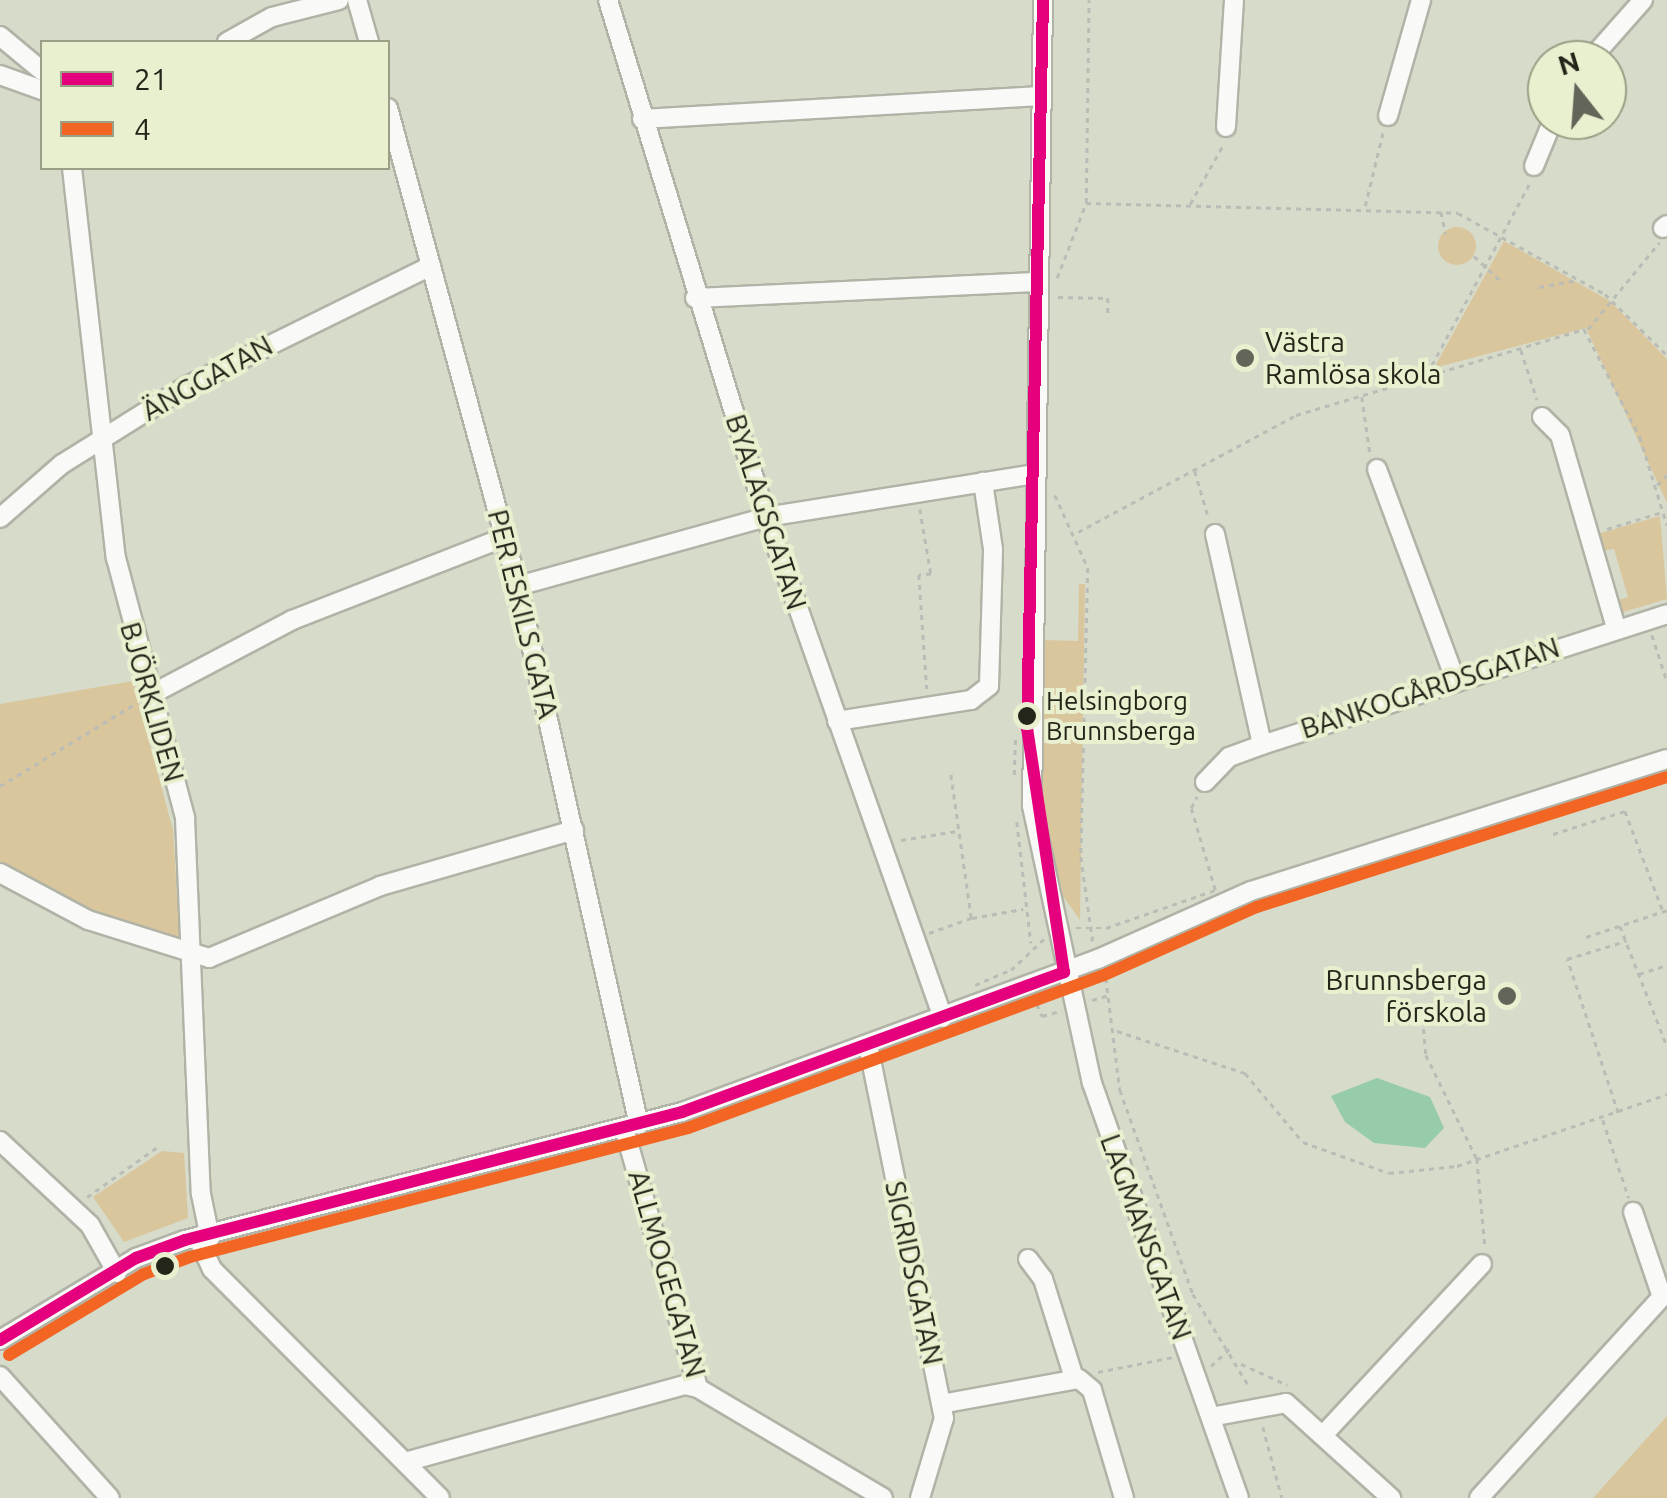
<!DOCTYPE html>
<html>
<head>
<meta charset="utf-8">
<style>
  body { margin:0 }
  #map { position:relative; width:1667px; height:1498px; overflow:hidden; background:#d7dbca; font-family:Ubuntu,sans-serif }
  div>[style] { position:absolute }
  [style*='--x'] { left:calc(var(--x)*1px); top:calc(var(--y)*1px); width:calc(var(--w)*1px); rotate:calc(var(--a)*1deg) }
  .green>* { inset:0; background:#dac69d }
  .round { border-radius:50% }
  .water>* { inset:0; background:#97ccaa }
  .path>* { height:2.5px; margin-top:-1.25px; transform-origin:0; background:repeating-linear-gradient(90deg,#babcb6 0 5px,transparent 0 10px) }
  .roads { filter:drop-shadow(2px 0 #b0b3a6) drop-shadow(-2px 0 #b0b3a6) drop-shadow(0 2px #b0b3a6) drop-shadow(0 -2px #b0b3a6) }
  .minor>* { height:18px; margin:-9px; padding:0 9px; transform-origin:9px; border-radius:9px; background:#f9faf7 }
  .bus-1>* { height:12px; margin:-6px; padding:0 6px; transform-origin:6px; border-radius:6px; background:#e5007d }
  .bus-2>* { height:12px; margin:-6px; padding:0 6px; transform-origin:6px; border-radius:6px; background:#f26522 }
  .dots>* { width:28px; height:28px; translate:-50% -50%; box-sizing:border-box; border:5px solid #e9f0cf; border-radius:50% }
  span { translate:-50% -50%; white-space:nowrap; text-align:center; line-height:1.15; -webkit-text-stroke:8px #e9f0cf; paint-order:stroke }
  .bus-label { font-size:26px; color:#232519 }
  .left { translate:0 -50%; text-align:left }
  .poi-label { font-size:28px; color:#232519 }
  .right { translate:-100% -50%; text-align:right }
  .street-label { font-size:28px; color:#232519 }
  .legend { position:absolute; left:40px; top:40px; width:350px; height:130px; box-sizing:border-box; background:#e9f0cf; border:2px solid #9a9f86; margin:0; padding:12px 18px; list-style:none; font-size:30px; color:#232519 }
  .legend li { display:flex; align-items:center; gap:20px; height:50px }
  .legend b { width:50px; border:2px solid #9a9f86 }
  .north { position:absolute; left:1527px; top:40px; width:100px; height:100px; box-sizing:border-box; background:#e9f0cf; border:2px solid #9a9f86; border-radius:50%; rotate:343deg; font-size:28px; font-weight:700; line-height:40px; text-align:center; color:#232519 }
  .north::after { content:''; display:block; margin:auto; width:35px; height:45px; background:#626557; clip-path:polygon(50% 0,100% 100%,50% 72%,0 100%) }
</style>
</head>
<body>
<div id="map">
  <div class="green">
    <i class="round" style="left:1438px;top:227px;width:38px;height:38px"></i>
    <i style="clip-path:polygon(1504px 241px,1610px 301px,1667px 359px,1667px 503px,1586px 328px,1434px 368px)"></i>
    <i style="clip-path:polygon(1660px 516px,1667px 599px,1620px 613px,1616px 601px,1628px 597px,1614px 549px,1602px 551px,1597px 534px)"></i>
    <i style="clip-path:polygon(1079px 584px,1085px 584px,1080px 920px,1063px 896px,1040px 795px,1041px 640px,1078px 641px)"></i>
    <i style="clip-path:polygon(133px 681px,173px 830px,180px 943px,79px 911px,0 864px,0 704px)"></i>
    <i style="clip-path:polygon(162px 1151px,184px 1153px,188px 1218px,124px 1242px,93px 1197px)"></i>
    <i style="clip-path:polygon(1667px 1416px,1667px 1498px,1593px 1498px)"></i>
  </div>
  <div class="water">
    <i style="clip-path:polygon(1377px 1078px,1430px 1097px,1444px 1128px,1425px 1148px,1374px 1143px,1345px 1122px,1331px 1096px)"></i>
  </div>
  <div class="path">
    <i style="--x:1086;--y:203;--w:372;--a:1.5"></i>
    <i style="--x:1458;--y:213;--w:168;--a:28.9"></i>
    <i style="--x:1605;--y:294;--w:87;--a:44.5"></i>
    <i style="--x:1190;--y:204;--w:68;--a:-60.8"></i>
    <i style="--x:1365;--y:206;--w:76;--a:-76.3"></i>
    <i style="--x:1441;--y:212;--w:22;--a:77"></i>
    <i style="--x:1474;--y:256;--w:35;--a:43"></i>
    <i style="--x:1057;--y:278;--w:80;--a:-68.9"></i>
    <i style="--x:1086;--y:203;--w:203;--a:-89.2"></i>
    <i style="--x:1539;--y:287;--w:39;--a:-10"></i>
    <i style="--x:1058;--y:297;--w:50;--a:1.1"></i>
    <i style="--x:1108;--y:298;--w:20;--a:90"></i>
    <i style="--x:1588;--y:329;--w:112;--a:-50.5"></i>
    <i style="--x:1521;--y:350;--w:52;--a:71.9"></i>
    <i style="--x:1427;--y:374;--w:217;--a:-61.7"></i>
    <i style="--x:1362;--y:397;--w:57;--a:81.9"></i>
    <i style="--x:1195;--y:471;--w:47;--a:73.9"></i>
    <i style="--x:1657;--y:485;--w:14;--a:-45"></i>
    <i style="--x:1055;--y:495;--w:80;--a:65.7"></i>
    <i style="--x:1088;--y:568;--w:289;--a:91.4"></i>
    <i style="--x:1081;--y:857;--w:86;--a:82"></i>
    <i style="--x:920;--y:509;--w:66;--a:80.4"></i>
    <i style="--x:931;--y:574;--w:12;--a:175"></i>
    <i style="--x:919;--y:575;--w:114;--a:86"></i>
    <i style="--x:1607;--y:529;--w:58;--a:-17.2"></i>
    <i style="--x:1078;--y:532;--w:247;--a:-28.2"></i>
    <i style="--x:1296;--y:415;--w:301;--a:-16.6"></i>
    <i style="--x:1584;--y:329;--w:122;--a:62.6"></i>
    <i style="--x:1640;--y:437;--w:92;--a:72.9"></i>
    <i style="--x:1652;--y:635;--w:48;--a:71.9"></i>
    <i style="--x:1051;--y:727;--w:32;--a:2"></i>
    <i style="--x:1014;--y:775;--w:37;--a:-88"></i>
    <i style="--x:0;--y:786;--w:158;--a:-31.3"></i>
    <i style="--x:1017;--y:822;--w:122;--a:83.4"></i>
    <i style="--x:1553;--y:834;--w:76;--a:-17.7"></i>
    <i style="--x:1625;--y:811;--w:107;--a:69.2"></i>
    <i style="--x:901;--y:840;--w:57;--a:-9.1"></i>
    <i style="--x:972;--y:918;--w:52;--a:-10"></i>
    <i style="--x:1620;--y:926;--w:129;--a:68.6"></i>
    <i style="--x:1076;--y:928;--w:30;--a:0"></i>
    <i style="--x:1106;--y:928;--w:115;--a:-19.2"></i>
    <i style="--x:1215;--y:890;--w:85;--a:-106.3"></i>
    <i style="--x:1191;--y:808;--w:13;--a:-63"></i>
    <i style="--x:929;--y:933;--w:45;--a:-19.7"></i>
    <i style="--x:971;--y:918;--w:149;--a:-98.1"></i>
    <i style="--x:1586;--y:937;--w:85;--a:-18.4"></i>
    <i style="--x:1639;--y:974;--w:29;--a:-18"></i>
    <i style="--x:1106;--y:978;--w:113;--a:82.9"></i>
    <i style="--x:1120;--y:1090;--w:217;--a:70.3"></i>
    <i style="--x:1193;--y:1294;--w:108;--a:58.7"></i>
    <i style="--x:1088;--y:984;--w:132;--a:-24.2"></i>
    <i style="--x:975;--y:985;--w:39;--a:-23"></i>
    <i style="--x:1011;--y:970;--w:47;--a:-43.3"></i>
    <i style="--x:1092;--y:1000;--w:18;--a:-16"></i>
    <i style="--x:1037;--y:1004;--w:13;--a:67"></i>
    <i style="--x:1042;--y:1016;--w:20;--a:-15"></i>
    <i style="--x:1422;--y:1009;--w:46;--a:85"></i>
    <i style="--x:1426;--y:1055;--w:116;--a:63.9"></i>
    <i style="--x:1477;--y:1159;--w:86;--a:84.7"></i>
    <i style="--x:1117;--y:1031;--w:135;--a:18.2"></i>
    <i style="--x:1245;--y:1073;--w:90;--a:50"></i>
    <i style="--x:1303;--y:1142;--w:91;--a:19.8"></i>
    <i style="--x:1389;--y:1173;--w:68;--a:-5.9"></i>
    <i style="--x:1457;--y:1166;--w:222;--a:-18.9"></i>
    <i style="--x:919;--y:1044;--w:146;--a:-19.5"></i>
    <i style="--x:1618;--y:1113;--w:162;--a:-108.3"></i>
    <i style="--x:1567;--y:959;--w:62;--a:-17"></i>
    <i style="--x:1603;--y:1120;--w:82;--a:71.6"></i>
    <i style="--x:87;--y:1197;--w:85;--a:-35.4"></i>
    <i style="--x:130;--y:1282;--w:62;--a:-20.8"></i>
    <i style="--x:1241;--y:1364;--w:51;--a:24.1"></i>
    <i style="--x:1211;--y:1366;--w:25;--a:-43"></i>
    <i style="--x:1098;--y:1372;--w:76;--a:-11.3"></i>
    <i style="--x:1263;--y:1427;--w:73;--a:75"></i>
  </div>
  <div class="roads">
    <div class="minor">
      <i style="--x:357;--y:0;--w:44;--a:74.1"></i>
      <i style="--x:608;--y:0;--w:541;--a:73.01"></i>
      <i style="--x:766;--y:517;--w:531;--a:70.54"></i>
      <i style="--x:1043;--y:0;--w:806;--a:90.78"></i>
      <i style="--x:1032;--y:806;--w:283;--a:77.8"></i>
      <i style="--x:1092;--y:1083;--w:440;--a:70.5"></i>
      <i style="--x:0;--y:36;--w:55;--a:39.8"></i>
      <i style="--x:227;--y:42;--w:51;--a:-29.1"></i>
      <i style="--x:272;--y:17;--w:69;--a:-14.2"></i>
      <i style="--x:1590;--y:60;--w:80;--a:-48.5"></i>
      <i style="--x:0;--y:75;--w:45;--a:19.7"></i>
      <i style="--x:388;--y:108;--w:495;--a:74.8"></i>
      <i style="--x:518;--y:586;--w:552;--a:77.35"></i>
      <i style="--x:1388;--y:116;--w:121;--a:-74.1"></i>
      <i style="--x:642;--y:119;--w:399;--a:-3.3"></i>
      <i style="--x:1226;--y:127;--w:127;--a:-86.4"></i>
      <i style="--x:1534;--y:166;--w:50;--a:-67.6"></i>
      <i style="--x:72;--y:168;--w:392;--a:83.6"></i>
      <i style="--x:116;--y:558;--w:269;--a:75.1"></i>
      <i style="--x:185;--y:818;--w:376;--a:87.6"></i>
      <i style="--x:201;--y:1194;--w:45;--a:78.4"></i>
      <i style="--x:1663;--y:228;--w:5;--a:-37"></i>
      <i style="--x:695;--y:298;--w:342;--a:-2.7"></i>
      <i style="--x:1542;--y:417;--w:25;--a:45"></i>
      <i style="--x:1560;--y:435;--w:201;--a:73.8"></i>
      <i style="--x:1377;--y:469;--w:221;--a:69.6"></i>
      <i style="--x:0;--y:518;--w:82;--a:-41.1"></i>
      <i style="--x:62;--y:464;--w:147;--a:-32"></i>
      <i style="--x:187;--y:386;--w:272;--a:-26.2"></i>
      <i style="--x:1215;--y:534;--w:216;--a:77.4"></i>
      <i style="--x:518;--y:586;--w:257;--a:-15.5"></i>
      <i style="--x:766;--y:517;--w:270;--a:-9.1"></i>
      <i style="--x:150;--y:695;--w:161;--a:-27.8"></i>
      <i style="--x:292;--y:620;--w:229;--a:-21.3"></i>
      <i style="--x:837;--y:721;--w:136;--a:-8.9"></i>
      <i style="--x:971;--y:700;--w:23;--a:-38"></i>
      <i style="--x:989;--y:686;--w:137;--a:-88.3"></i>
      <i style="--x:993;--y:549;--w:68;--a:-98.5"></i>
      <i style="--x:1205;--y:782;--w:35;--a:-46"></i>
      <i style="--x:1229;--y:757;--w:35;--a:-20"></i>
      <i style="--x:1262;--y:745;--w:426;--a:-17.9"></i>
      <i style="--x:0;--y:873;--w:100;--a:28.1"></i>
      <i style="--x:88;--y:920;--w:127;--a:17.4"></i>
      <i style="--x:209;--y:958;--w:186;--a:-22.8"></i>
      <i style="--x:380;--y:886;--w:202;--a:-16.1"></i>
      <i style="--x:868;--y:1045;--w:381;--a:78.5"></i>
      <i style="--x:944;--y:1418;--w:84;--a:106.7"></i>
      <i style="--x:624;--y:1128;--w:270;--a:74.1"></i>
      <i style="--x:698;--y:1388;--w:215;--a:30.7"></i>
      <i style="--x:0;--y:1141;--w:123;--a:43"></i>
      <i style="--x:90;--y:1225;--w:55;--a:60.6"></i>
      <i style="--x:199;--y:1241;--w:31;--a:65"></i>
      <i style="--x:212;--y:1269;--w:323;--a:45.1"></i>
      <i style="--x:1028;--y:1259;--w:25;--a:53"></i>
      <i style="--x:1043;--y:1279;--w:104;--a:72.6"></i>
      <i style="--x:0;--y:1340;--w:159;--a:-31.1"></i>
      <i style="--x:136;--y:1258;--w:52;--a:-20.2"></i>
      <i style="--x:185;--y:1240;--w:513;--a:-14.44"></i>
      <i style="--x:682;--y:1112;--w:443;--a:-20.2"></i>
      <i style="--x:1098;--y:959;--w:167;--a:-24"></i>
      <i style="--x:1251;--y:891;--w:436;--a:-17.6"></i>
      <i style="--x:0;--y:1376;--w:164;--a:48"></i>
      <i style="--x:941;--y:1404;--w:140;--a:-10.3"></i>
      <i style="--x:1079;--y:1379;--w:17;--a:40"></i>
      <i style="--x:1092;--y:1390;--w:113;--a:73.5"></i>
      <i style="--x:1216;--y:1416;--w:71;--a:-10.5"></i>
      <i style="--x:1286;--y:1403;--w:142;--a:42.1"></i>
      <i style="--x:1324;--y:1434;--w:232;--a:-47.1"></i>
      <i style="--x:405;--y:1462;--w:290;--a:-15.4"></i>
      <i style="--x:685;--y:1385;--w:13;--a:13"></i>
      <i style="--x:1479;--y:1498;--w:272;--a:-47.7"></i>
      <i style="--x:1662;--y:1297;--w:90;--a:-108.8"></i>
    </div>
  </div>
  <div class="bus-1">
    <i style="--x:1043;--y:0;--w:728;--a:91.26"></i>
    <i style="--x:1027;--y:728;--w:247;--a:81.4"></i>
    <i style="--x:0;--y:1340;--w:159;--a:-31.1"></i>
    <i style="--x:136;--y:1258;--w:52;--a:-20.2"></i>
    <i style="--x:185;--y:1240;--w:513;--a:-14.44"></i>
    <i style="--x:682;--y:1112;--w:407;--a:-20.1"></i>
  </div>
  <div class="bus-2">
    <i style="--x:9;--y:1355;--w:157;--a:-31"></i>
    <i style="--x:144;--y:1274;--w:49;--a:-20.3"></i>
    <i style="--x:190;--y:1257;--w:514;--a:-14.52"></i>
    <i style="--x:688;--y:1128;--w:443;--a:-20.2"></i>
    <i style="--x:1104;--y:975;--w:167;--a:-24"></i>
    <i style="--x:1257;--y:907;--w:430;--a:-17.6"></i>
  </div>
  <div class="dots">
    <i style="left:1245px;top:358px;background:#626557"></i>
    <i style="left:1027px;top:716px;background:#232519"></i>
    <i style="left:1507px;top:996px;background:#626557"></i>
    <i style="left:165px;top:1266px;background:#232519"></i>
  </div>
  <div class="bus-label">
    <span class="left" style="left:1046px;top:716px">Helsingborg<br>Brunnsberga</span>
  </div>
  <div class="poi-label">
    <span class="left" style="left:1265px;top:358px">Västra<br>Ramlösa skola</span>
    <span class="right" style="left:1487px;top:996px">Brunnsberga<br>förskola</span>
  </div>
  <div class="street-label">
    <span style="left:207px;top:378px;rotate:-29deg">ÄNGGATAN</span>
    <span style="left:766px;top:512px;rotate:72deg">BYALAGSGATAN</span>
    <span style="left:523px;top:614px;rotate:76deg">PER ESKILS GATA</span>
    <span style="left:1430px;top:688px;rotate:-18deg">BANKOGÅRDSGATAN</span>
    <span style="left:152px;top:702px;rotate:74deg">BJÖRKLIDEN</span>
    <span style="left:1146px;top:1237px;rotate:70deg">LAGMANSGATAN</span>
    <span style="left:914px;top:1273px;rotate:78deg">SIGRIDSGATAN</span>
    <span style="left:667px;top:1274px;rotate:74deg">ALLMOGEGATAN</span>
  </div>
  <ul class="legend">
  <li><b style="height:12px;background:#e5007d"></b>21</li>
  <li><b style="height:12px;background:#f26522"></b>4</li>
  </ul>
  <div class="north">N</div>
</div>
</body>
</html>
